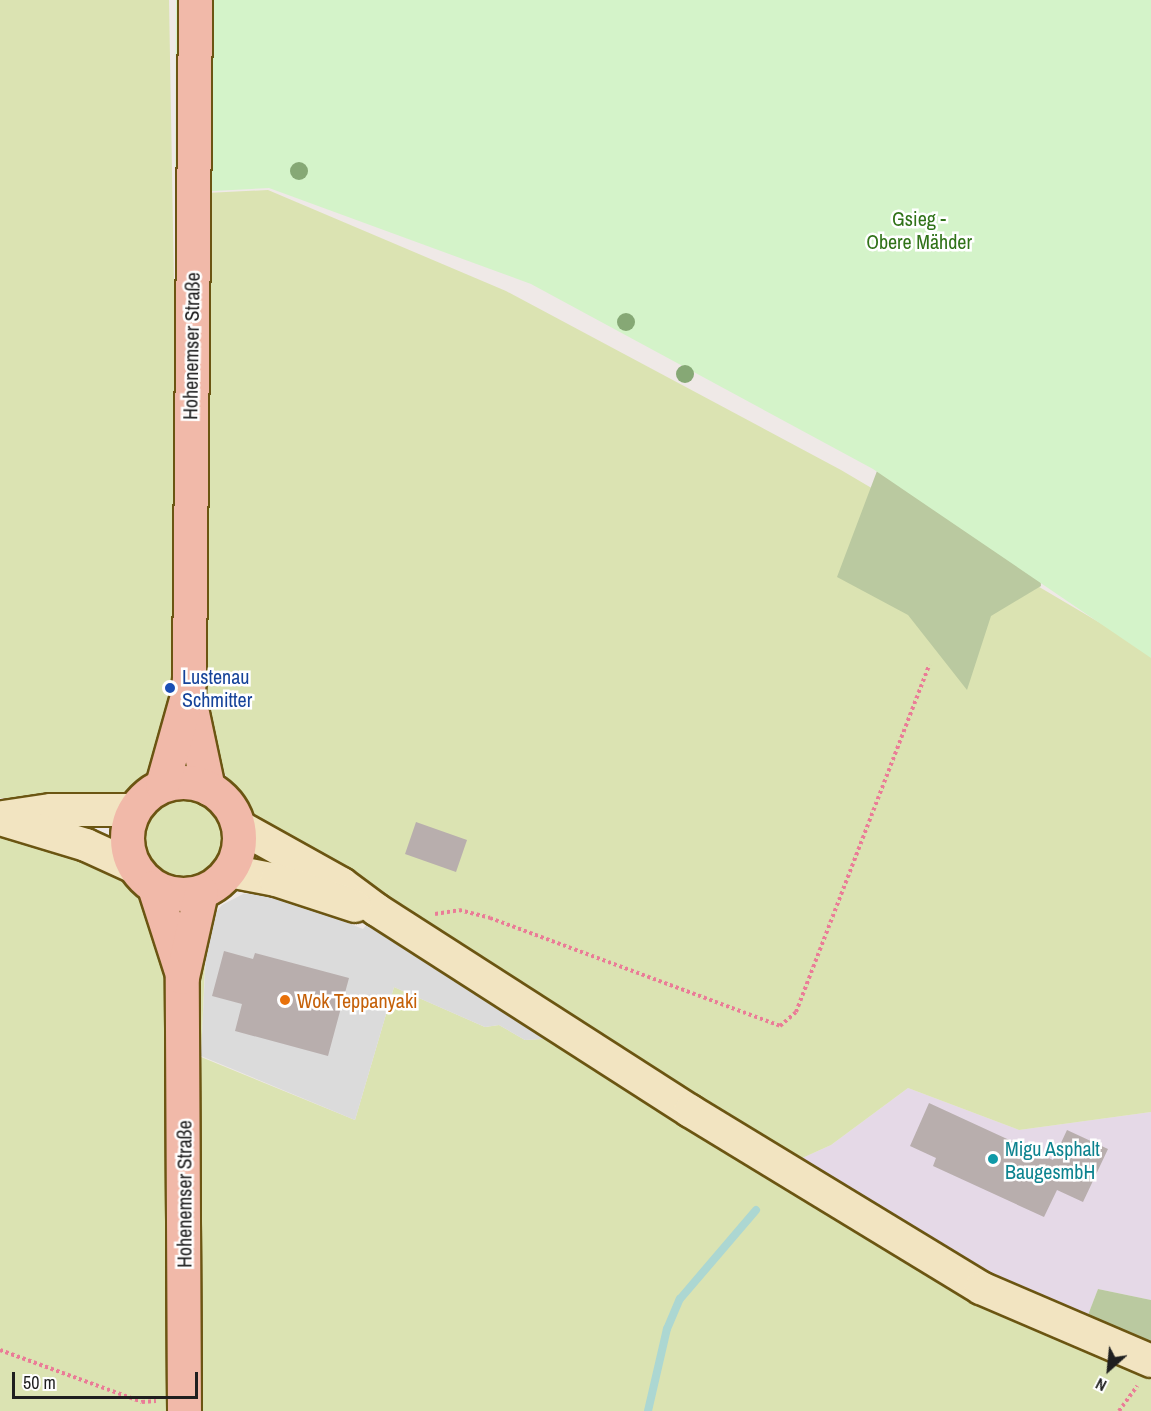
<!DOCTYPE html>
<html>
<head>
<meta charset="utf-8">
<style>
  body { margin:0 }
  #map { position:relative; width:1151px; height:1411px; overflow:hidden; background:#efe9e7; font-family:"Archivo Narrow",sans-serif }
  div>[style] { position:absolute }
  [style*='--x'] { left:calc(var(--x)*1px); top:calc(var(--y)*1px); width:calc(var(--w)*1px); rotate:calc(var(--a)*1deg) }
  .industrial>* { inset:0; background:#e5d9e7 }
  .grass>* { inset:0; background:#dbe3b2 }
  .round { border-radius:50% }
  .forest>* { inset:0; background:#bac9a0 }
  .park>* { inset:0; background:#d4f3c9 }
  .parking>* { inset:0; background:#dbdbdb }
  .stream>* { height:8px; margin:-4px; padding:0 4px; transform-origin:4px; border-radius:4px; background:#acd7d2 }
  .building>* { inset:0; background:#b8aead }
  .path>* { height:4px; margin-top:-2px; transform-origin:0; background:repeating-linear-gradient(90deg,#ea7c97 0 3px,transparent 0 6px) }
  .roads { filter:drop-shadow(2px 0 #6b5512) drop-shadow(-2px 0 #6b5512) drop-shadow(0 2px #6b5512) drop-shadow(0 -2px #6b5512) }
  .secondary>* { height:32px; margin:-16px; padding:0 16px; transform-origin:16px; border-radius:16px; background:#f2e4c1 }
  .primary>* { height:33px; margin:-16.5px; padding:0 16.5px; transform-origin:16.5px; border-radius:16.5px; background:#f1b9a9 }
  .primary>.ring { margin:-16.5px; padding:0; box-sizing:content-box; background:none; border:33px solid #f1b9a9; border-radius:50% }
  .trees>* { width:18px; height:18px; margin:-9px; border-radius:50%; background:#86a875 }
  .dots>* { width:16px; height:16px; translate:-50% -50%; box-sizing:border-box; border:3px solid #fff; border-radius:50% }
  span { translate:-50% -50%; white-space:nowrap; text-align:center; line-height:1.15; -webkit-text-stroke:5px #fff; paint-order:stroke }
  .park-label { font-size:20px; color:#307218 }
  .street-label { font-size:20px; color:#1f1f1f }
  .transit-label { font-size:20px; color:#164399 }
  .left { translate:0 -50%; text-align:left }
  .food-label { font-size:20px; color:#c56008 }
  .culture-label { font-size:20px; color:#0d838f }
  .north { position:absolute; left:1079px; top:1339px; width:60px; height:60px; -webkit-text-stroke:4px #fff; paint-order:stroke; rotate:207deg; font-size:16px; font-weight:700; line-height:24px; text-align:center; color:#1f1f1f }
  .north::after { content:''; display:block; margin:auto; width:21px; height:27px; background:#1f1f1f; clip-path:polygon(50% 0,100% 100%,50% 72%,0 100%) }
  .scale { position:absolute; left:12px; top:1372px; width:186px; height:27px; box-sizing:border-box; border:3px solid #1f1f1f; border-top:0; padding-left:8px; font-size:18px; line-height:21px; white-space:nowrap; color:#1f1f1f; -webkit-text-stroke:4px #fff; paint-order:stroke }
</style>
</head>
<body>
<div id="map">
  <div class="industrial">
    <i style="clip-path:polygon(908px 1088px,1019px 1130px,1151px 1112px,1151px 1300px,1098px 1289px,1083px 1328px,982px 1286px,800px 1159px,831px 1145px)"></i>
  </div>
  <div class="grass">
    <i style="clip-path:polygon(0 0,169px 0,177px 457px,173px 691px,157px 758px,146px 773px,125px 792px,91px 800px,0 798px)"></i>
    <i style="clip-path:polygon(268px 190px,506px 291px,841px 470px,1151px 653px,1151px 1112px,1019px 1130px,908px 1088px,831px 1145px,800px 1159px,270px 832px,255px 817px,214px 758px,205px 710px,206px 193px)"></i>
    <i class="round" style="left:142px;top:796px;width:84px;height:84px"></i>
    <i style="clip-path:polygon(0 838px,29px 842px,99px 864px,206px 940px,201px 1057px,355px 1120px,394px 987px,485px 1027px,499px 1025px,525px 1040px,558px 1038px,775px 1180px,1151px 1357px,1151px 1411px,201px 1411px,200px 1147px,198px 1411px,0 1411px)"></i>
  </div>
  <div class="forest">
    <i style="clip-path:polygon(877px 471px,1039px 553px,1041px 586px,991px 616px,967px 690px,908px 615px,837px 577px)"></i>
    <i style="clip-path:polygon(1098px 1289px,1151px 1300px,1151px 1357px,1083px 1328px)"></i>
  </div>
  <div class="park">
    <i style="clip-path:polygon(176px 0,1151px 0,1151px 658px,873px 469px,531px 284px,269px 188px,175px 193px)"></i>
  </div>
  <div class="parking">
    <i style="clip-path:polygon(259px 892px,275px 894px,363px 929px,367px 924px,407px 943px,558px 1038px,525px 1040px,499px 1025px,485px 1027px,394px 987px,355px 1120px,201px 1056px,207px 933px,212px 917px,222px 905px,243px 894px)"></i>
  </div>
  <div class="stream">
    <i style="--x:648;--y:1411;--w:84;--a:-77"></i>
    <i style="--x:667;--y:1329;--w:33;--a:-67"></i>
    <i style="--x:680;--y:1299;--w:117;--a:-49.5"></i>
  </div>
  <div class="building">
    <i style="clip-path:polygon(416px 822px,467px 840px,456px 872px,405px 854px)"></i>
    <i style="clip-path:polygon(224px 951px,253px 959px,255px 953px,349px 978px,328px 1056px,235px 1031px,242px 1004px,212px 996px)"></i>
    <i style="clip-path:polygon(929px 1103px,1053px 1160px,1067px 1130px,1108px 1149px,1083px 1202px,1057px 1190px,1044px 1217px,933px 1166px,936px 1158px,910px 1146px)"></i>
  </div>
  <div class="path">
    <i style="--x:435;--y:914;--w:24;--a:-9"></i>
    <i style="--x:459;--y:910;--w:32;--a:14"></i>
    <i style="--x:490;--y:918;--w:309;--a:20.4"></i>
    <i style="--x:780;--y:1026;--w:21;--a:-41"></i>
    <i style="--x:796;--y:1012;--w:372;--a:-69"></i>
    <i style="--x:0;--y:1350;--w:151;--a:20.1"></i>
    <i style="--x:142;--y:1402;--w:14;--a:-4"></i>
    <i style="--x:1119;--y:1411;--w:31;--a:-54"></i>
  </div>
  <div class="roads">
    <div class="secondary">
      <i style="--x:3;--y:817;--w:49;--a:-8.3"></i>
      <i style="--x:51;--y:810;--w:82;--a:0"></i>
      <i style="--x:0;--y:819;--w:90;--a:16.8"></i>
      <i style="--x:86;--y:845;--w:53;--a:24.6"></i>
      <i style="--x:238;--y:826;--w:119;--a:29.1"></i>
      <i style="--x:342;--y:884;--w:44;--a:36.6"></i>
      <i style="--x:377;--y:910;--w:372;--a:32.7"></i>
      <i style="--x:690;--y:1111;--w:341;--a:31.3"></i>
      <i style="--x:981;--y:1288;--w:185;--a:23.2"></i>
      <i style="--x:229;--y:871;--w:48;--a:10.8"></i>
      <i style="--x:276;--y:880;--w:83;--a:18.2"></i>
    </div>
    <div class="primary">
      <i style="--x:188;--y:694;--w:96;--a:78"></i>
      <i class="ring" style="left:127px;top:782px;width:79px;height:79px"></i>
      <i style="--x:162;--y:785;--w:97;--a:-74.4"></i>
      <i style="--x:188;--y:692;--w:16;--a:-86"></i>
      <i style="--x:189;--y:676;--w:676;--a:-89.49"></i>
      <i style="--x:154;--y:887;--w:91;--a:72.2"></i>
      <i style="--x:184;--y:1411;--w:434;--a:-90.3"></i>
      <i style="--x:182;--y:977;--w:87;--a:-77.4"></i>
    </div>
  </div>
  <div class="trees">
    <i style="left:299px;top:171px"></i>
    <i style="left:626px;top:322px"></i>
    <i style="left:685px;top:374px"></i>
  </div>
  <div class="dots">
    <i style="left:170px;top:688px;background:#1a4fb4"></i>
    <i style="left:285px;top:1000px;background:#e8710a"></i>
    <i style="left:993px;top:1159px;background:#0f9aa8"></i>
  </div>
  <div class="park-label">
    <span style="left:919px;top:230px">Gsieg -<br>Obere Mähder</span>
  </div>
  <div class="street-label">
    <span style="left:191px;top:346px;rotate:-89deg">Hohenemser Straße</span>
    <span style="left:184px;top:1194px;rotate:-90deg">Hohenemser Straße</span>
  </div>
  <div class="transit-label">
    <span class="left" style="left:182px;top:688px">Lustenau<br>Schmitter</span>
  </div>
  <div class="food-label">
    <span class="left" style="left:297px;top:1000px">Wok Teppanyaki</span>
  </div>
  <div class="culture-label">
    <span class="left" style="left:1005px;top:1160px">Migu Asphalt<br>BaugesmbH</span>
  </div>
  <div class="north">N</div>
  <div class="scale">50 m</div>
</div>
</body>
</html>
